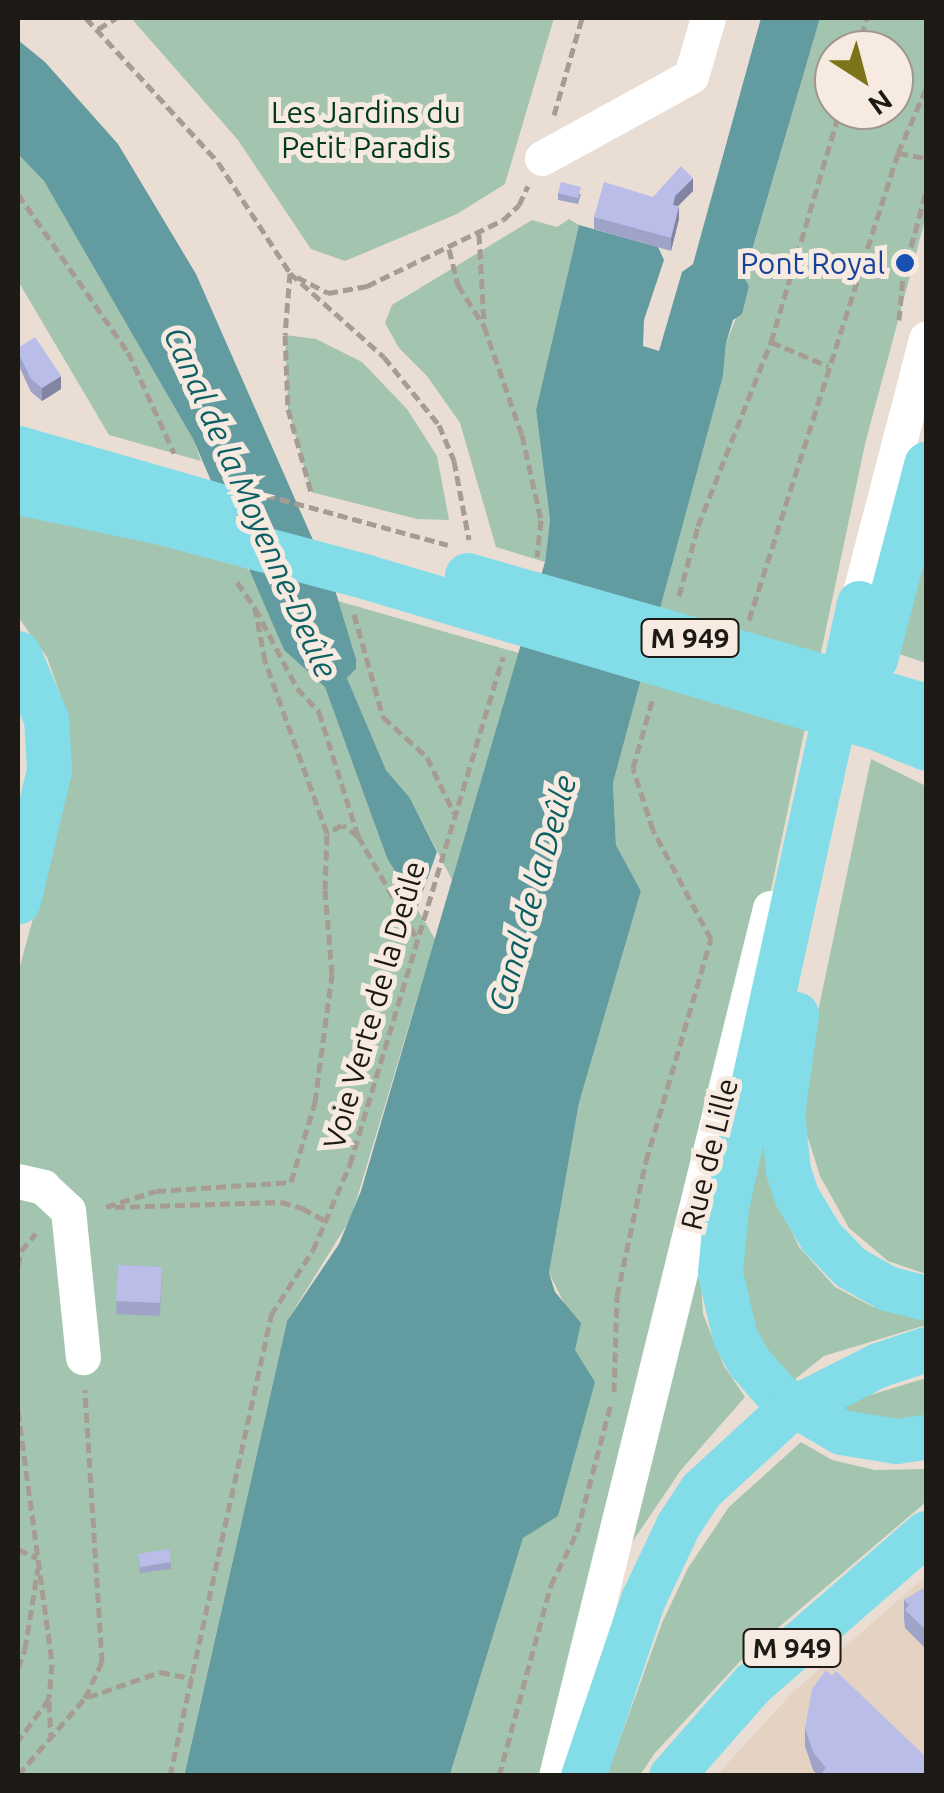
<!DOCTYPE html>
<html>
<head>
<meta charset="utf-8">
<style>
  body { margin:0 }
  #map { position:relative; width:944px; height:1793px; overflow:hidden; background:#eaded4; font-family:Ubuntu,sans-serif }
  div>[style] { position:absolute }
  [style*='--x'] { left:calc(var(--x)*1px); top:calc(var(--y)*1px); width:calc(var(--w)*1px); rotate:calc(var(--a)*1deg) }
  .built>* { inset:0; background:#e4d2c2 }
  .green>* { inset:0; background:#a3c4ae }
  .water>* { inset:0; background:#639ca0 }
  .path>* { height:5px; margin-top:-2.5px; transform-origin:0; background:repeating-linear-gradient(90deg,#a69c94 0 10px,transparent 0 15px) }
  .minor>* { height:35px; margin:-17.5px; padding:0 17.5px; transform-origin:17.5px; border-radius:17.5px; background:#fff }
  .major>* { height:45px; margin:-22.5px; padding:0 22.5px; transform-origin:22.5px; border-radius:22.5px; background:#83dde9 }
  .wall>* { inset:0; background:#9fa3c8 }
  .shaded-wall>* { inset:0; background:#8284a2 }
  .building>* { inset:0; background:#b9bde8 }
  .dots>* { width:28px; height:28px; translate:-50% -50%; box-sizing:border-box; border:5px solid #f7ebe1; border-radius:50% }
  span { translate:-50% -50%; white-space:nowrap; text-align:center; line-height:1.15; -webkit-text-stroke:10px #f7ebe1; paint-order:stroke }
  .shield-label span { padding:2px 8px; background:#f7ebe1; border:2px solid; border-radius:8px; -webkit-text-stroke-width:0 }
  .shield-label { font-size:28px; color:#1d1915; font-weight:700 }
  .park-label { font-size:30px; color:#01391f }
  .transit-label { font-size:30px; color:#164399 }
  .right { translate:-100% -50%; text-align:right }
  .street-label { font-size:30px; color:#1d1915 }
  .water-label { font-size:32px; color:#0e6065; font-style:italic }
  .frame { position:absolute; inset:0; border:20px solid #1d1915; pointer-events:none }
  .north { position:absolute; left:814px; top:30px; width:100px; height:100px; box-sizing:border-box; background:#f7ebe1; border:2px solid #a0978f; border-radius:50%; rotate:144deg; font-size:28px; font-weight:700; line-height:40px; text-align:center; color:#1d1915 }
  .north::after { content:''; display:block; margin:auto; width:35px; height:45px; background:#7c7418; clip-path:polygon(50% 0,100% 100%,50% 72%,0 100%) }
</style>
</head>
<body>
<div id="map">
  <div class="built">
    <i style="clip-path:polygon(926px 1576px,926px 1775px,716px 1776px,792px 1693px)"></i>
  </div>
  <div class="green">
    <i style="clip-path:polygon(131px 18px,554px 18px,505px 184px,457px 214px,345px 261px,311px 249px,238px 140px)"></i>
    <i style="clip-path:polygon(evenodd,820px 18px,926px 18px,926px 216px,865px 444px,749px 994px,556px 1775px,450px 1776px,523px 1537px,558px 1516px,575px 1350px,571px 1317px,549px 1273px,579px 1103px,641px 891px,616px 845px,613px 783px,723px 376px,726px 343px,749px 286px,744px 279px,820px 18px,834px 50px,894px 50px,894px 110px,834px 110px,834px 50px)"></i>
    <i style="clip-path:polygon(18px 154px,44px 181px,93px 262px,193px 439px,201px 461px,109px 435px,18px 281px)"></i>
    <i style="clip-path:polygon(569px 219px,579px 225px,536px 410px,550px 520px,545px 562px,496px 547px,460px 423px,427px 376px,399px 348px,385px 323px,392px 305px,532px 220px,557px 227px)"></i>
    <i style="clip-path:polygon(285px 335px,316px 339px,362px 362px,407px 409px,437px 456px,449px 520px,417px 519px,311px 492px,288px 409px)"></i>
    <i style="clip-path:polygon(18px 504px,227px 551px,252px 573px,284px 650px,325px 686px,387px 858px,435px 939px,351px 1218px,287px 1321px,184px 1775px,18px 1775px,18px 973px,58px 828px,67px 714px,47px 657px,18px 617px)"></i>
    <i style="clip-path:polygon(926px 551px,926px 663px,896px 653px)"></i>
    <i style="clip-path:polygon(338px 601px,519px 653px,452px 880px,410px 798px,386px 770px,347px 678px,356px 669px,356px 659px)"></i>
    <i style="clip-path:polygon(871px 759px,926px 786px,926px 1274px,888px 1261px,849px 1228px,820px 1176px,804px 1125px,807px 1064px)"></i>
    <i style="clip-path:polygon(762px 1129px,770px 1185px,799px 1247px,835px 1287px,873px 1307px,926px 1315px,926px 1325px,824px 1356px,790px 1383px,761px 1345px,738px 1292px,736px 1253px)"></i>
    <i style="clip-path:polygon(699px 1247px,703px 1314px,724px 1366px,745px 1397px,681px 1470px,622px 1557px)"></i>
    <i style="clip-path:polygon(926px 1378px,926px 1419px,905px 1423px,837px 1411px,854px 1400px)"></i>
    <i style="clip-path:polygon(801px 1442px,832px 1460px,875px 1470px,926px 1469px,926px 1502px,745px 1656px,655px 1753px,640px 1775px,607px 1775px,662px 1623px,688px 1568px,729px 1507px)"></i>
  </div>
  <div class="water">
    <i style="clip-path:polygon(761px 18px,820px 18px,744px 278px,749px 286px,742px 314px,733px 320px,726px 343px,723px 376px,613px 783px,616px 845px,641px 891px,579px 1103px,549px 1273px,555px 1292px,581px 1323px,575px 1350px,595px 1382px,558px 1516px,523px 1538px,450px 1775px,184px 1776px,287px 1321px,339px 1244px,361px 1191px,545px 562px,550px 520px,536px 410px,579px 225px,658px 247px,664px 260px,644px 320px,643px 346px,659px 351px,682px 272px,693px 264px)"></i>
    <i style="clip-path:polygon(18px 40px,45px 62px,118px 144px,196px 274px,335px 590px,356px 659px,356px 669px,347px 678px,386px 770px,410px 798px,437px 852px,417px 908px,387px 858px,325px 687px,284px 650px,193px 439px,44px 181px,18px 154px)"></i>
  </div>
  <div class="path">
    <i style="--x:86;--y:18;--w:195;--a:47.5"></i>
    <i style="--x:218;--y:162;--w:132;--a:57"></i>
    <i style="--x:290;--y:273;--w:126;--a:41.8"></i>
    <i style="--x:384;--y:357;--w:87;--a:51"></i>
    <i style="--x:439;--y:425;--w:39;--a:67"></i>
    <i style="--x:454;--y:461;--w:80;--a:79.2"></i>
    <i style="--x:98;--y:29;--w:21;--a:-31"></i>
    <i style="--x:857;--y:50;--w:34;--a:-73"></i>
    <i style="--x:554;--y:115;--w:101;--a:-73.9"></i>
    <i style="--x:898;--y:153;--w:70;--a:-66.4"></i>
    <i style="--x:18;--y:194;--w:193;--a:55.2"></i>
    <i style="--x:128;--y:352;--w:111;--a:65.5"></i>
    <i style="--x:479;--y:234;--w:89;--a:86.8"></i>
    <i style="--x:449;--y:249;--w:37;--a:76"></i>
    <i style="--x:458;--y:285;--w:49;--a:57.6"></i>
    <i style="--x:484;--y:326;--w:115;--a:70.8"></i>
    <i style="--x:522;--y:435;--w:87;--a:77.4"></i>
    <i style="--x:541;--y:520;--w:37;--a:96"></i>
    <i style="--x:290;--y:273;--w:62;--a:94.6"></i>
    <i style="--x:285;--y:335;--w:74;--a:87.7"></i>
    <i style="--x:288;--y:409;--w:86;--a:74.5"></i>
    <i style="--x:297;--y:277;--w:35;--a:27"></i>
    <i style="--x:328;--y:293;--w:40;--a:-10"></i>
    <i style="--x:367;--y:286;--w:151;--a:-25.9"></i>
    <i style="--x:503;--y:220;--w:22;--a:-43"></i>
    <i style="--x:519;--y:205;--w:21;--a:-65"></i>
    <i style="--x:899;--y:320;--w:44;--a:-84.8"></i>
    <i style="--x:903;--y:276;--w:87;--a:-74.7"></i>
    <i style="--x:771;--y:342;--w:62;--a:22.8"></i>
    <i style="--x:251;--y:491;--w:204;--a:15.3"></i>
    <i style="--x:237;--y:582;--w:32;--a:55"></i>
    <i style="--x:679;--y:596;--w:73;--a:-74.8"></i>
    <i style="--x:698;--y:526;--w:198;--a:-68.4"></i>
    <i style="--x:771;--y:342;--w:242;--a:-73.4"></i>
    <i style="--x:354;--y:614;--w:107;--a:74.3"></i>
    <i style="--x:383;--y:717;--w:59;--a:42.3"></i>
    <i style="--x:427;--y:757;--w:62;--a:64.3"></i>
    <i style="--x:749;--y:620;--w:490;--a:-72.3"></i>
    <i style="--x:898;--y:153;--w:28;--a:10"></i>
    <i style="--x:358;--y:836;--w:116;--a:60.1"></i>
    <i style="--x:106;--y:1207;--w:52;--a:-17.7"></i>
    <i style="--x:156;--y:1191;--w:135;--a:-3.8"></i>
    <i style="--x:291;--y:1182;--w:84;--a:-73.3"></i>
    <i style="--x:315;--y:1102;--w:129;--a:-82.4"></i>
    <i style="--x:332;--y:974;--w:84;--a:-94.8"></i>
    <i style="--x:325;--y:890;--w:57;--a:-88"></i>
    <i style="--x:327;--y:833;--w:183;--a:-109.8"></i>
    <i style="--x:265;--y:661;--w:54;--a:-100.7"></i>
    <i style="--x:255;--y:608;--w:90;--a:62.3"></i>
    <i style="--x:297;--y:688;--w:33;--a:47"></i>
    <i style="--x:319;--y:712;--w:130;--a:72.5"></i>
    <i style="--x:358;--y:836;--w:19;--a:-145"></i>
    <i style="--x:342;--y:825;--w:17;--a:152"></i>
    <i style="--x:115;--y:1207;--w:166;--a:-1.7"></i>
    <i style="--x:281;--y:1202;--w:22;--a:16"></i>
    <i style="--x:302;--y:1208;--w:29;--a:29"></i>
    <i style="--x:18;--y:1266;--w:15;--a:-79"></i>
    <i style="--x:21;--y:1251;--w:23;--a:-50"></i>
    <i style="--x:614;--y:1392;--w:96;--a:-88.2"></i>
    <i style="--x:617;--y:1296;--w:138;--a:-77.9"></i>
    <i style="--x:646;--y:1161;--w:231;--a:-73.7"></i>
    <i style="--x:711;--y:939;--w:123;--a:-118"></i>
    <i style="--x:653;--y:830;--w:65;--a:-107.9"></i>
    <i style="--x:633;--y:768;--w:70;--a:-74.2"></i>
    <i style="--x:18;--y:1411;--w:255;--a:82.3"></i>
    <i style="--x:52;--y:1664;--w:35;--a:95"></i>
    <i style="--x:49;--y:1699;--w:52;--a:126.4"></i>
    <i style="--x:18;--y:1549;--w:21;--a:25"></i>
    <i style="--x:18;--y:1668;--w:20;--a:-70"></i>
    <i style="--x:25;--y:1649;--w:82;--a:-80.9"></i>
    <i style="--x:88;--y:1697;--w:76;--a:-19.1"></i>
    <i style="--x:160;--y:1672;--w:33;--a:11"></i>
    <i style="--x:49;--y:1702;--w:34;--a:87"></i>
    <i style="--x:18;--y:1775;--w:102;--a:-49"></i>
    <i style="--x:85;--y:1698;--w:40;--a:-65"></i>
    <i style="--x:102;--y:1662;--w:273;--a:-93.6"></i>
    <i style="--x:170;--y:1776;--w:472;--a:-77.6"></i>
    <i style="--x:271;--y:1315;--w:77;--a:-57.1"></i>
    <i style="--x:313;--y:1250;--w:94;--a:-66.7"></i>
    <i style="--x:350;--y:1164;--w:530;--a:-73.21"></i>
    <i style="--x:499;--y:1776;--w:198;--a:-74.8"></i>
    <i style="--x:551;--y:1585;--w:59;--a:-63.9"></i>
    <i style="--x:577;--y:1532;--w:133;--a:-75.2"></i>
  </div>
  <div class="minor">
    <i style="--x:542;--y:158;--w:170;--a:-28.8"></i>
    <i style="--x:691;--y:76;--w:60;--a:-73.7"></i>
    <i style="--x:851;--y:627;--w:298;--a:-75.4"></i>
    <i style="--x:18;--y:1181;--w:26;--a:13"></i>
    <i style="--x:43;--y:1187;--w:34;--a:43"></i>
    <i style="--x:68;--y:1210;--w:148;--a:84.2"></i>
    <i style="--x:556;--y:1776;--w:894;--a:-76.15"></i>
  </div>
  <div class="major">
    <i style="--x:18;--y:448;--w:207;--a:16"></i>
    <i style="--x:18;--y:492;--w:146;--a:11.8"></i>
    <i style="--x:161;--y:522;--w:213;--a:14.9"></i>
    <i style="--x:367;--y:577;--w:532;--a:16.49"></i>
    <i style="--x:877;--y:728;--w:53;--a:22.2"></i>
    <i style="--x:467;--y:575;--w:477;--a:15.9"></i>
    <i style="--x:859;--y:603;--w:618;--a:102.42"></i>
    <i style="--x:726;--y:1207;--w:66;--a:95.2"></i>
    <i style="--x:720;--y:1273;--w:66;--a:76.8"></i>
    <i style="--x:735;--y:1337;--w:29;--a:61"></i>
    <i style="--x:749;--y:1362;--w:44;--a:48.7"></i>
    <i style="--x:778;--y:1395;--w:73;--a:30.4"></i>
    <i style="--x:841;--y:1432;--w:56;--a:9.3"></i>
    <i style="--x:896;--y:1441;--w:30;--a:-8"></i>
    <i style="--x:18;--y:653;--w:72;--a:67"></i>
    <i style="--x:46;--y:719;--w:51;--a:86.6"></i>
    <i style="--x:49;--y:770;--w:135;--a:103.3"></i>
    <i style="--x:875;--y:659;--w:202;--a:-75.3"></i>
    <i style="--x:796;--y:1014;--w:101;--a:98"></i>
    <i style="--x:782;--y:1114;--w:56;--a:83.9"></i>
    <i style="--x:788;--y:1170;--w:28;--a:72"></i>
    <i style="--x:797;--y:1197;--w:47;--a:59"></i>
    <i style="--x:821;--y:1237;--w:42;--a:46"></i>
    <i style="--x:850;--y:1267;--w:43;--a:29.6"></i>
    <i style="--x:887;--y:1288;--w:40;--a:14.4"></i>
    <i style="--x:583;--y:1776;--w:187;--a:-71.3"></i>
    <i style="--x:643;--y:1599;--w:82;--a:-64.7"></i>
    <i style="--x:678;--y:1525;--w:42;--a:-56.7"></i>
    <i style="--x:701;--y:1490;--w:117;--a:-42.6"></i>
    <i style="--x:787;--y:1411;--w:102;--a:-26.8"></i>
    <i style="--x:878;--y:1365;--w:51;--a:-18.4"></i>
    <i style="--x:671;--y:1776;--w:123;--a:-48.6"></i>
    <i style="--x:752;--y:1684;--w:230;--a:-41"></i>
  </div>
  <div class="wall">
    <i style="clip-path:polygon(693px 191px,678px 206px,679px 219px,671px 251px,594px 229px,594px 217px,653px 197px)"></i>
    <i style="clip-path:polygon(558px 193px,581px 194px,578px 204px,558px 200px)"></i>
    <i style="clip-path:polygon(18px 348px,61px 389px,42px 401px,31px 392px,18px 364px)"></i>
    <i style="clip-path:polygon(118px 1265px,162px 1267px,160px 1316px,116px 1314px)"></i>
    <i style="clip-path:polygon(138px 1554px,171px 1562px,171px 1569px,140px 1573px)"></i>
    <i style="clip-path:polygon(926px 1587px,926px 1649px,905px 1628px,904px 1619px,904px 1600px)"></i>
    <i style="clip-path:polygon(805px 1728px,926px 1776px,818px 1776px,813px 1770px,805px 1746px)"></i>
  </div>
  <div class="shaded-wall">
    <i style="clip-path:polygon(693px 178px,693px 191px,675px 209px,673px 205px,675px 196px)"></i>
    <i style="clip-path:polygon(679px 206px,679px 219px,671px 251px,671px 238px)"></i>
    <i style="clip-path:polygon(61px 376px,61px 389px,42px 401px,42px 388px)"></i>
  </div>
  <div class="building">
    <i style="clip-path:polygon(681px 166px,693px 178px,675px 196px,673px 205px,679px 206px,671px 238px,594px 217px,604px 182px,653px 197px)"></i>
    <i style="clip-path:polygon(561px 182px,581px 187px,578px 198px,558px 193px)"></i>
    <i style="clip-path:polygon(35px 337px,61px 376px,42px 388px,31px 379px,18px 352px,18px 348px)"></i>
    <i style="clip-path:polygon(118px 1265px,162px 1267px,160px 1303px,116px 1301px)"></i>
    <i style="clip-path:polygon(169px 1549px,171px 1562px,140px 1567px,138px 1554px)"></i>
    <i style="clip-path:polygon(926px 1587px,926px 1630px,905px 1610px,909px 1605px,904px 1600px)"></i>
    <i style="clip-path:polygon(826px 1670px,832px 1676px,836px 1671px,926px 1757px,926px 1776px,825px 1776px,822px 1772px,826px 1768px,813px 1752px,805px 1728px,812px 1689px)"></i>
  </div>
  <div class="dots">
    <i style="left:905px;top:263px;background:#1a4fb4"></i>
  </div>
  <div class="shield-label">
    <span style="left:690px;top:638px">M 949</span>
    <span style="left:792px;top:1648px">M 949</span>
  </div>
  <div class="park-label">
    <span style="left:366px;top:129px">Les Jardins du<br>Petit Paradis</span>
  </div>
  <div class="transit-label">
    <span class="right" style="left:885px;top:263px">Pont Royal</span>
  </div>
  <div class="street-label">
    <span style="left:374px;top:1005px;rotate:-74deg">Voie Verte de la Deûle</span>
    <span style="left:709px;top:1154px;rotate:-76deg">Rue de Lille</span>
  </div>
  <div class="water-label">
    <span style="left:251px;top:502px;rotate:66deg">Canal de la Moyenne-Deûle</span>
    <span style="left:532px;top:893px;rotate:-74deg">Canal de la Deûle</span>
  </div>
  <div class="frame"></div>
  <div class="north">N</div>
</div>
</body>
</html>
